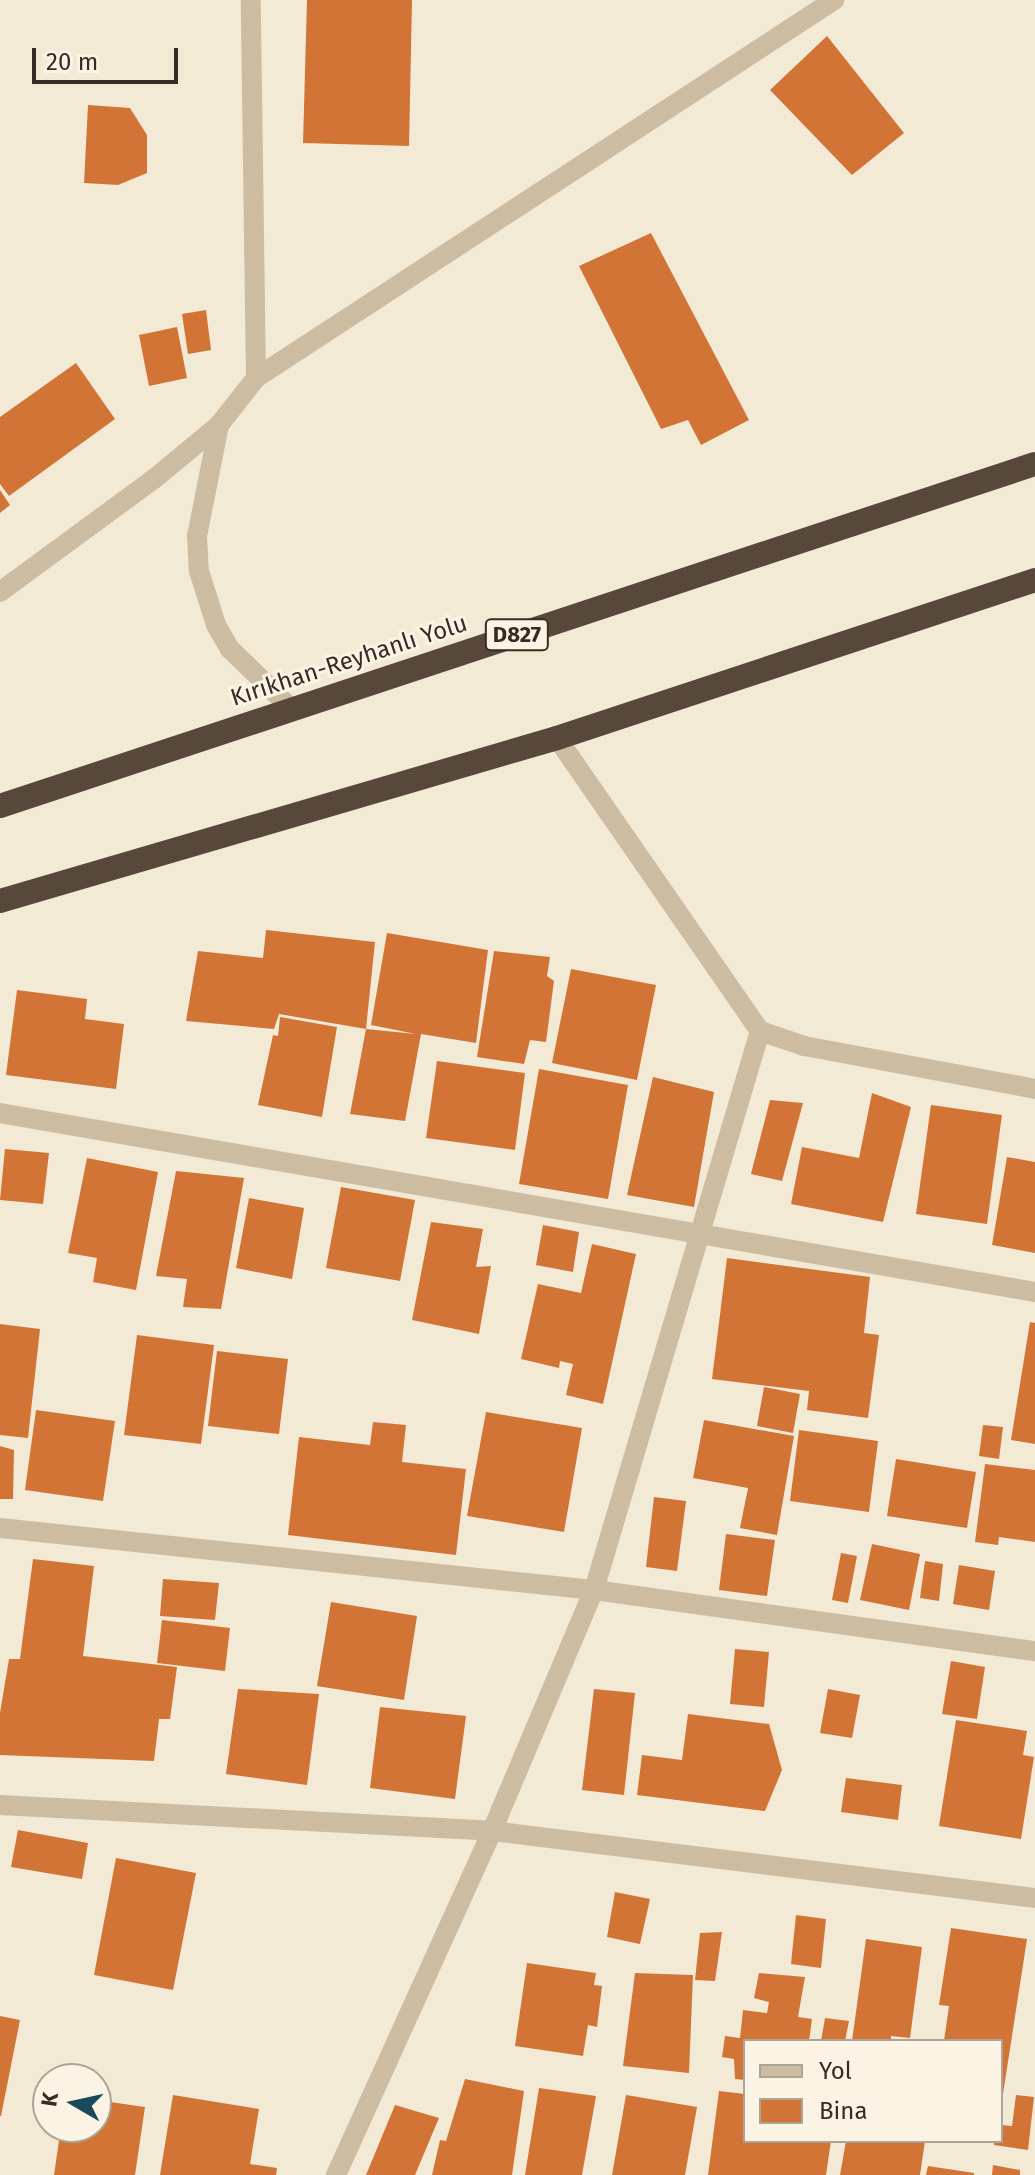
<!DOCTYPE html>
<html>
<head>
<meta charset="utf-8">
<style>
  body { margin:0 }
  #map { position:relative; width:1035px; height:2175px; overflow:hidden; background:#f3ead6; font-family:"Fira Sans",sans-serif }
  div>[style] { position:absolute }
  [style*='--x'] { left:calc(var(--x)*1px); top:calc(var(--y)*1px); width:calc(var(--w)*1px); rotate:calc(var(--a)*1deg) }
  .building>* { inset:0; background:#d17436 }
  .minor>* { height:20px; margin:-10px; padding:0 10px; transform-origin:10px; border-radius:10px; background:#ccbca1 }
  .highway>* { height:24px; margin:-12px; padding:0 12px; transform-origin:12px; border-radius:12px; background:#57483b }
  span { translate:-50% -50%; white-space:nowrap; text-align:center; line-height:1.15; -webkit-text-stroke:6px #fbf3e3; paint-order:stroke }
  .shield-label span { padding:2px 6px; background:#fbf3e3; border:2px solid; border-radius:6px; -webkit-text-stroke-width:0 }
  .shield-label { font-size:22px; color:#352d25; font-weight:700 }
  .street-label { font-size:24px; color:#352d25 }
  .legend { position:absolute; left:743px; top:2039px; width:260px; height:104px; box-sizing:border-box; background:#fbf3e3; border:2px solid #aca497; margin:0; padding:10px 14px; list-style:none; font-size:24px; color:#352d25 }
  .legend li { display:flex; align-items:center; gap:16px; height:40px }
  .legend b { width:40px; border:2px solid #aca497 }
  .north { position:absolute; left:32px; top:2063px; width:80px; height:80px; box-sizing:border-box; background:#fbf3e3; border:2px solid #aca497; border-radius:50%; rotate:279deg; font-size:22px; font-weight:700; line-height:32px; text-align:center; color:#352d25 }
  .north::after { content:''; display:block; margin:auto; width:28px; height:36px; background:#174b5a; clip-path:polygon(50% 0,100% 100%,50% 72%,0 100%) }
  .scale { position:absolute; left:32px; top:48px; width:146px; height:36px; box-sizing:border-box; border:4px solid #352d25; border-top:0; padding-left:10px; font-size:24px; line-height:28px; white-space:nowrap; color:#352d25; -webkit-text-stroke:6px #fbf3e3; paint-order:stroke }
</style>
</head>
<body>
<div id="map">
  <div class="building">
    <i style="clip-path:polygon(307px 0,412px 0,409px 146px,303px 143px)"></i>
    <i style="clip-path:polygon(827px 36px,904px 133px,852px 175px,770px 90px)"></i>
    <i style="clip-path:polygon(88px 105px,130px 108px,147px 135px,147px 173px,118px 185px,84px 183px)"></i>
    <i style="clip-path:polygon(651px 233px,749px 420px,701px 445px,688px 420px,661px 429px,579px 266px)"></i>
    <i style="clip-path:polygon(206px 310px,211px 350px,188px 354px,182px 314px)"></i>
    <i style="clip-path:polygon(177px 327px,187px 378px,149px 386px,139px 335px)"></i>
    <i style="clip-path:polygon(76px 363px,115px 419px,9px 496px,0 484px,0 417px)"></i>
    <i style="clip-path:polygon(0 490px,10px 505px,0 513px)"></i>
    <i style="clip-path:polygon(266px 930px,375px 942px,366px 1029px,279px 1014px,274px 1029px,186px 1021px,198px 951px,263px 958px)"></i>
    <i style="clip-path:polygon(387px 933px,488px 950px,476px 1043px,421px 1034px,405px 1121px,350px 1114px,366px 1029px,416px 1034px,371px 1025px)"></i>
    <i style="clip-path:polygon(494px 951px,550px 957px,547px 976px,554px 981px,546px 1042px,530px 1040px,524px 1064px,477px 1057px)"></i>
    <i style="clip-path:polygon(571px 969px,656px 985px,637px 1080px,552px 1063px)"></i>
    <i style="clip-path:polygon(17px 990px,87px 999px,85px 1019px,124px 1024px,116px 1089px,6px 1075px)"></i>
    <i style="clip-path:polygon(280px 1017px,337px 1027px,322px 1117px,258px 1105px,273px 1035px,278px 1036px)"></i>
    <i style="clip-path:polygon(437px 1061px,525px 1073px,515px 1150px,426px 1138px)"></i>
    <i style="clip-path:polygon(539px 1069px,628px 1085px,608px 1199px,519px 1184px)"></i>
    <i style="clip-path:polygon(653px 1077px,714px 1092px,694px 1207px,627px 1195px)"></i>
    <i style="clip-path:polygon(872px 1093px,911px 1107px,883px 1222px,791px 1204px,802px 1147px,859px 1158px)"></i>
    <i style="clip-path:polygon(770px 1100px,803px 1103px,782px 1181px,751px 1174px)"></i>
    <i style="clip-path:polygon(931px 1105px,1002px 1115px,987px 1224px,916px 1214px)"></i>
    <i style="clip-path:polygon(5px 1149px,49px 1153px,43px 1204px,0 1200px)"></i>
    <i style="clip-path:polygon(1007px 1157px,1035px 1162px,1035px 1253px,992px 1245px)"></i>
    <i style="clip-path:polygon(87px 1158px,158px 1172px,136px 1290px,93px 1282px,97px 1258px,68px 1253px)"></i>
    <i style="clip-path:polygon(176px 1171px,244px 1178px,221px 1309px,183px 1307px,187px 1279px,156px 1276px)"></i>
    <i style="clip-path:polygon(341px 1187px,415px 1200px,400px 1281px,326px 1268px)"></i>
    <i style="clip-path:polygon(249px 1198px,304px 1208px,292px 1279px,236px 1268px)"></i>
    <i style="clip-path:polygon(431px 1222px,483px 1229px,476px 1267px,491px 1266px,479px 1334px,412px 1320px)"></i>
    <i style="clip-path:polygon(543px 1225px,579px 1232px,573px 1272px,536px 1265px)"></i>
    <i style="clip-path:polygon(592px 1244px,636px 1254px,603px 1404px,566px 1395px,573px 1364px,560px 1361px,559px 1368px,521px 1359px,538px 1284px,581px 1293px)"></i>
    <i style="clip-path:polygon(727px 1258px,870px 1277px,864px 1333px,879px 1335px,868px 1418px,807px 1410px,809px 1391px,712px 1379px)"></i>
    <i style="clip-path:polygon(1030px 1322px,1035px 1323px,1035px 1444px,1011px 1440px)"></i>
    <i style="clip-path:polygon(0 1324px,40px 1329px,28px 1438px,0 1435px)"></i>
    <i style="clip-path:polygon(137px 1335px,214px 1345px,201px 1444px,124px 1435px)"></i>
    <i style="clip-path:polygon(217px 1351px,288px 1359px,279px 1434px,208px 1426px)"></i>
    <i style="clip-path:polygon(764px 1387px,800px 1394px,793px 1433px,757px 1426px)"></i>
    <i style="clip-path:polygon(36px 1410px,115px 1421px,103px 1501px,25px 1490px)"></i>
    <i style="clip-path:polygon(486px 1412px,582px 1428px,564px 1532px,467px 1516px)"></i>
    <i style="clip-path:polygon(704px 1420px,794px 1436px,777px 1535px,740px 1528px,748px 1488px,693px 1478px)"></i>
    <i style="clip-path:polygon(373px 1422px,406px 1425px,402px 1462px,466px 1469px,456px 1555px,288px 1535px,299px 1437px,370px 1445px)"></i>
    <i style="clip-path:polygon(983px 1425px,1003px 1427px,999px 1459px,979px 1456px)"></i>
    <i style="clip-path:polygon(799px 1430px,878px 1441px,869px 1512px,790px 1501px)"></i>
    <i style="clip-path:polygon(0 1446px,14px 1450px,13px 1499px,0 1499px)"></i>
    <i style="clip-path:polygon(896px 1459px,976px 1472px,967px 1528px,887px 1516px)"></i>
    <i style="clip-path:polygon(985px 1464px,1035px 1470px,1035px 1542px,999px 1537px,998px 1545px,975px 1542px)"></i>
    <i style="clip-path:polygon(654px 1497px,686px 1501px,677px 1571px,646px 1567px)"></i>
    <i style="clip-path:polygon(726px 1534px,775px 1540px,767px 1596px,719px 1590px)"></i>
    <i style="clip-path:polygon(872px 1544px,920px 1554px,909px 1610px,860px 1600px)"></i>
    <i style="clip-path:polygon(841px 1553px,857px 1556px,848px 1603px,832px 1600px)"></i>
    <i style="clip-path:polygon(33px 1559px,94px 1566px,83px 1656px,177px 1667px,170px 1719px,159px 1719px,154px 1761px,0 1755px,0 1713px,9px 1659px,20px 1659px)"></i>
    <i style="clip-path:polygon(925px 1561px,943px 1564px,939px 1601px,920px 1598px)"></i>
    <i style="clip-path:polygon(959px 1565px,995px 1571px,989px 1610px,953px 1604px)"></i>
    <i style="clip-path:polygon(163px 1579px,219px 1583px,215px 1620px,160px 1616px)"></i>
    <i style="clip-path:polygon(331px 1602px,417px 1616px,404px 1700px,317px 1686px)"></i>
    <i style="clip-path:polygon(162px 1620px,230px 1628px,225px 1671px,157px 1663px)"></i>
    <i style="clip-path:polygon(735px 1649px,769px 1652px,764px 1707px,730px 1704px)"></i>
    <i style="clip-path:polygon(951px 1661px,985px 1667px,977px 1719px,942px 1714px)"></i>
    <i style="clip-path:polygon(238px 1689px,319px 1694px,307px 1785px,226px 1774px)"></i>
    <i style="clip-path:polygon(594px 1689px,635px 1693px,624px 1795px,582px 1790px)"></i>
    <i style="clip-path:polygon(828px 1689px,860px 1695px,852px 1738px,820px 1733px)"></i>
    <i style="clip-path:polygon(380px 1707px,466px 1716px,455px 1799px,370px 1788px)"></i>
    <i style="clip-path:polygon(688px 1714px,769px 1724px,782px 1770px,765px 1811px,637px 1795px,642px 1755px,682px 1760px)"></i>
    <i style="clip-path:polygon(956px 1720px,1027px 1731px,1023px 1755px,1034px 1757px,1021px 1839px,939px 1826px)"></i>
    <i style="clip-path:polygon(846px 1778px,902px 1785px,898px 1820px,841px 1812px)"></i>
    <i style="clip-path:polygon(18px 1830px,88px 1843px,82px 1879px,11px 1867px)"></i>
    <i style="clip-path:polygon(116px 1858px,196px 1873px,173px 1990px,94px 1975px)"></i>
    <i style="clip-path:polygon(615px 1892px,650px 1899px,640px 1944px,607px 1937px)"></i>
    <i style="clip-path:polygon(796px 1915px,826px 1919px,821px 1968px,791px 1964px)"></i>
    <i style="clip-path:polygon(951px 1928px,1027px 1939px,1003px 2094px,1001px 2041px,944px 2041px,949px 2006px,939px 2005px)"></i>
    <i style="clip-path:polygon(722px 1932px,715px 1981px,695px 1980px,700px 1933px)"></i>
    <i style="clip-path:polygon(866px 1939px,922px 1947px,910px 2038px,891px 2036px,891px 2041px,852px 2041px)"></i>
    <i style="clip-path:polygon(527px 1963px,596px 1973px,594px 1985px,602px 1986px,597px 2027px,588px 2025px,583px 2056px,515px 2046px)"></i>
    <i style="clip-path:polygon(635px 1973px,693px 1975px,689px 2073px,623px 2066px)"></i>
    <i style="clip-path:polygon(759px 1973px,805px 1977px,798px 2017px,812px 2019px,809px 2041px,745px 2041px,745px 2080px,735px 2079px,734px 2059px,722px 2057px,725px 2036px,740px 2038px,743px 2010px,767px 2013px,769px 2002px,754px 1998px)"></i>
    <i style="clip-path:polygon(0 2016px,20px 2020px,1px 2116px,0 2116px)"></i>
    <i style="clip-path:polygon(825px 2018px,849px 2021px,845px 2041px,821px 2041px)"></i>
    <i style="clip-path:polygon(465px 2079px,524px 2091px,512px 2175px,432px 2175px,440px 2140px,446px 2141px)"></i>
    <i style="clip-path:polygon(539px 2088px,596px 2096px,582px 2175px,525px 2175px)"></i>
    <i style="clip-path:polygon(719px 2091px,745px 2094px,745px 2141px,831px 2141px,826px 2175px,708px 2175px)"></i>
    <i style="clip-path:polygon(173px 2095px,259px 2109px,250px 2164px,277px 2168px,276px 2175px,160px 2175px)"></i>
    <i style="clip-path:polygon(626px 2095px,697px 2107px,685px 2175px,612px 2175px)"></i>
    <i style="clip-path:polygon(1016px 2095px,1034px 2097px,1028px 2150px,994px 2145px,994px 2141px,1001px 2141px,1001px 2125px,1012px 2126px)"></i>
    <i style="clip-path:polygon(96px 2100px,145px 2107px,135px 2175px,54px 2175px,61px 2127px,96px 2127px)"></i>
    <i style="clip-path:polygon(395px 2105px,439px 2118px,415px 2175px,366px 2175px)"></i>
    <i style="clip-path:polygon(846px 2141px,925px 2141px,920px 2175px,840px 2175px)"></i>
    <i style="clip-path:polygon(993px 2165px,1020px 2170px,1020px 2175px,992px 2175px)"></i>
    <i style="clip-path:polygon(928px 2166px,974px 2173px,974px 2175px,926px 2175px)"></i>
  </div>
  <div class="minor">
    <i style="--x:256;--y:378;--w:691;--a:-33.18"></i>
    <i style="--x:219;--y:425;--w:113;--a:101.2"></i>
    <i style="--x:197;--y:536;--w:35;--a:87"></i>
    <i style="--x:199;--y:571;--w:57;--a:72.5"></i>
    <i style="--x:216;--y:625;--w:28;--a:60"></i>
    <i style="--x:230;--y:649;--w:86;--a:44.1"></i>
    <i style="--x:0;--y:592;--w:191;--a:-36.3"></i>
    <i style="--x:154;--y:479;--w:85;--a:-39.7"></i>
    <i style="--x:219;--y:425;--w:60;--a:-51.8"></i>
    <i style="--x:256;--y:378;--w:378;--a:-90.8"></i>
    <i style="--x:557;--y:738;--w:356;--a:55.3"></i>
    <i style="--x:760;--y:1031;--w:46;--a:18.8"></i>
    <i style="--x:804;--y:1046;--w:235;--a:10.5"></i>
    <i style="--x:0;--y:1113;--w:1050;--a:9.81"></i>
    <i style="--x:0;--y:1528;--w:597;--a:5.96"></i>
    <i style="--x:594;--y:1590;--w:445;--a:7.9"></i>
    <i style="--x:0;--y:1805;--w:493;--a:3"></i>
    <i style="--x:492;--y:1831;--w:547;--a:7.03"></i>
    <i style="--x:336;--y:2175;--w:378;--a:-65.6"></i>
    <i style="--x:492;--y:1831;--w:262;--a:-67.1"></i>
    <i style="--x:594;--y:1590;--w:583;--a:-73.46"></i>
  </div>
  <div class="highway">
    <i style="--x:0;--y:806;--w:1090;--a:-18.29"></i>
    <i style="--x:0;--y:901;--w:580;--a:-16.31"></i>
    <i style="--x:557;--y:738;--w:503;--a:-18.29"></i>
  </div>
  <div class="shield-label">
    <span style="left:517px;top:635px">D827</span>
  </div>
  <div class="street-label">
    <span style="left:349px;top:661px;rotate:-18deg">Kırıkhan-Reyhanlı Yolu</span>
  </div>
  <ul class="legend">
  <li><b style="height:10px;background:#ccbca1"></b>Yol</li>
  <li><b style="height:22px;background:#d17436"></b>Bina</li>
  </ul>
  <div class="north">K</div>
  <div class="scale">20 m</div>
</div>
</body>
</html>
